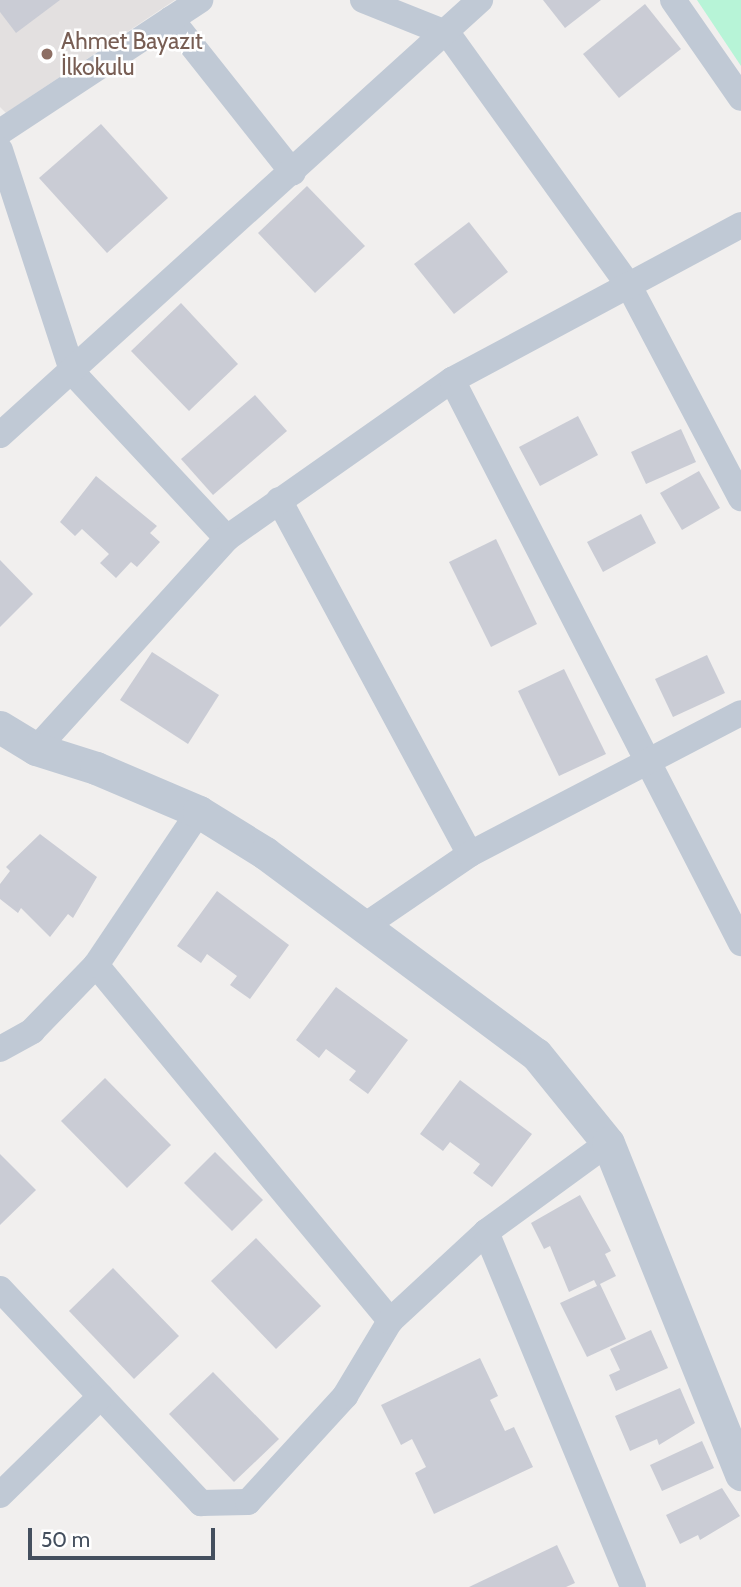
<!DOCTYPE html>
<html>
<head>
<meta charset="utf-8">
<style>
  body { margin:0 }
  #map { position:relative; width:741px; height:1587px; overflow:hidden; background:#f1efee; font-family:Cabin,sans-serif }
  div>[style] { position:absolute }
  [style*='--x'] { left:calc(var(--x)*1px); top:calc(var(--y)*1px); width:calc(var(--w)*1px); rotate:calc(var(--a)*1deg) }
  .education>* { inset:0; background:#e3e0e0 }
  .green>* { inset:0; background:#b7f4d7 }
  .building>* { inset:0; background:#caccd5 }
  .minor>* { height:26px; margin:-13px; padding:0 13px; transform-origin:13px; border-radius:13px; background:#c0c9d5 }
  .tertiary>* { height:33px; margin:-16.5px; padding:0 16.5px; transform-origin:16.5px; border-radius:16.5px; background:#c0c9d5 }
  .dots>* { width:19px; height:19px; translate:-50% -50%; box-sizing:border-box; border:4px solid #fff; border-radius:50% }
  span { translate:-50% -50%; white-space:nowrap; text-align:center; line-height:1.15; -webkit-text-stroke:5px #fff; paint-order:stroke }
  .education-label { font-size:23px; color:#785e54 }
  .left { translate:0 -50%; text-align:left }
  .scale { position:absolute; left:28px; top:1528px; width:187px; height:32px; box-sizing:border-box; border:4px solid #444f5e; border-top:0; padding-left:9px; font-size:21px; line-height:24px; white-space:nowrap; color:#444f5e; -webkit-text-stroke:5px #fff; paint-order:stroke }
</style>
</head>
<body>
<div id="map">
  <div class="education">
    <i style="clip-path:polygon(0 0,175px 0,6px 113px,0 107px)"></i>
  </div>
  <div class="green">
    <i style="clip-path:polygon(697px 0,741px 0,741px 66px)"></i>
  </div>
  <div class="building">
    <i style="clip-path:polygon(0 0,60px 0,16px 33px,0 12px)"></i>
    <i style="clip-path:polygon(543px 0,601px 0,565px 28px)"></i>
    <i style="clip-path:polygon(645px 4px,681px 49px,619px 98px,583px 54px)"></i>
    <i style="clip-path:polygon(101px 124px,168px 198px,107px 253px,39px 178px)"></i>
    <i style="clip-path:polygon(307px 186px,365px 246px,315px 293px,258px 233px)"></i>
    <i style="clip-path:polygon(469px 222px,508px 272px,454px 314px,414px 264px)"></i>
    <i style="clip-path:polygon(181px 303px,238px 364px,189px 411px,131px 351px)"></i>
    <i style="clip-path:polygon(255px 395px,287px 431px,213px 495px,181px 459px)"></i>
    <i style="clip-path:polygon(578px 416px,598px 455px,540px 486px,519px 447px)"></i>
    <i style="clip-path:polygon(681px 429px,696px 462px,646px 484px,631px 452px)"></i>
    <i style="clip-path:polygon(699px 471px,720px 508px,682px 530px,660px 493px)"></i>
    <i style="clip-path:polygon(96px 476px,157px 526px,150px 533px,160px 542px,137px 567px,131px 562px,116px 578px,100px 563px,109px 554px,82px 529px,75px 536px,60px 522px)"></i>
    <i style="clip-path:polygon(641px 514px,656px 543px,603px 572px,587px 542px)"></i>
    <i style="clip-path:polygon(496px 539px,537px 624px,491px 647px,449px 562px)"></i>
    <i style="clip-path:polygon(0 560px,33px 594px,0 627px)"></i>
    <i style="clip-path:polygon(152px 652px,219px 695px,188px 744px,120px 700px)"></i>
    <i style="clip-path:polygon(707px 655px,725px 693px,673px 717px,655px 679px)"></i>
    <i style="clip-path:polygon(564px 669px,606px 754px,559px 776px,518px 691px)"></i>
    <i style="clip-path:polygon(40px 834px,97px 877px,73px 918px,68px 914px,50px 937px,21px 908px,18px 913px,0 899px,0 884px,10px 871px,6px 867px)"></i>
    <i style="clip-path:polygon(217px 891px,289px 945px,250px 999px,230px 985px,237px 976px,207px 954px,201px 963px,177px 946px)"></i>
    <i style="clip-path:polygon(336px 987px,408px 1040px,368px 1094px,349px 1080px,356px 1071px,326px 1049px,319px 1058px,296px 1040px)"></i>
    <i style="clip-path:polygon(105px 1078px,171px 1145px,127px 1188px,61px 1121px)"></i>
    <i style="clip-path:polygon(460px 1080px,532px 1134px,492px 1187px,473px 1173px,480px 1164px,450px 1142px,443px 1151px,420px 1134px)"></i>
    <i style="clip-path:polygon(215px 1152px,263px 1200px,232px 1231px,184px 1183px)"></i>
    <i style="clip-path:polygon(0 1154px,36px 1190px,0 1225px)"></i>
    <i style="clip-path:polygon(580px 1195px,611px 1251px,605px 1254px,616px 1276px,600px 1284px,626px 1339px,587px 1357px,560px 1303px,597px 1286px,594px 1280px,569px 1292px,550px 1246px,544px 1249px,531px 1223px)"></i>
    <i style="clip-path:polygon(256px 1238px,321px 1306px,276px 1349px,211px 1281px)"></i>
    <i style="clip-path:polygon(113px 1268px,179px 1336px,134px 1379px,69px 1311px)"></i>
    <i style="clip-path:polygon(651px 1330px,668px 1368px,616px 1391px,609px 1375px,620px 1370px,610px 1349px)"></i>
    <i style="clip-path:polygon(480px 1358px,498px 1396px,490px 1400px,505px 1431px,514px 1427px,533px 1467px,434px 1514px,415px 1473px,426px 1467px,412px 1439px,401px 1445px,381px 1405px)"></i>
    <i style="clip-path:polygon(213px 1372px,279px 1439px,234px 1482px,169px 1414px)"></i>
    <i style="clip-path:polygon(680px 1388px,695px 1423px,659px 1445px,657px 1439px,630px 1451px,615px 1416px)"></i>
    <i style="clip-path:polygon(702px 1441px,714px 1468px,662px 1491px,650px 1465px)"></i>
    <i style="clip-path:polygon(722px 1488px,740px 1516px,700px 1540px,698px 1535px,680px 1544px,666px 1515px)"></i>
    <i style="clip-path:polygon(557px 1545px,575px 1583px,566px 1587px,469px 1587px)"></i>
  </div>
  <div class="minor">
    <i style="--x:363;--y:0;--w:92;--a:21.8"></i>
    <i style="--x:448;--y:34;--w:310;--a:54.3"></i>
    <i style="--x:629;--y:286;--w:240;--a:62.2"></i>
    <i style="--x:673;--y:0;--w:119;--a:55.2"></i>
    <i style="--x:171;--y:19;--w:196;--a:51.6"></i>
    <i style="--x:0;--y:132;--w:240;--a:-33.4"></i>
    <i style="--x:0;--y:150;--w:235;--a:71.9"></i>
    <i style="--x:73;--y:373;--w:226;--a:47"></i>
    <i style="--x:452;--y:380;--w:633;--a:62.83"></i>
    <i style="--x:0;--y:435;--w:648;--a:-42.18"></i>
    <i style="--x:279;--y:500;--w:402;--a:61.7"></i>
    <i style="--x:36;--y:749;--w:285;--a:-47.8"></i>
    <i style="--x:227;--y:538;--w:275;--a:-35.1"></i>
    <i style="--x:452;--y:380;--w:328;--a:-28.2"></i>
    <i style="--x:366;--y:925;--w:126;--a:-34.3"></i>
    <i style="--x:470;--y:854;--w:305;--a:-27.5"></i>
    <i style="--x:96;--y:965;--w:462;--a:50.4"></i>
    <i style="--x:0;--y:1049;--w:37;--a:-29"></i>
    <i style="--x:32;--y:1031;--w:92;--a:-45.9"></i>
    <i style="--x:96;--y:965;--w:184;--a:-56.1"></i>
    <i style="--x:486;--y:1232;--w:384;--a:67.5"></i>
    <i style="--x:0;--y:1289;--w:294;--a:46.8"></i>
    <i style="--x:201;--y:1503;--w:47;--a:-1.2"></i>
    <i style="--x:248;--y:1502;--w:144;--a:-47.5"></i>
    <i style="--x:345;--y:1396;--w:87;--a:-59"></i>
    <i style="--x:390;--y:1321;--w:131;--a:-42.8"></i>
    <i style="--x:486;--y:1232;--w:151;--a:-36.1"></i>
    <i style="--x:0;--y:1495;--w:141;--a:-44.4"></i>
  </div>
  <div class="tertiary">
    <i style="--x:0;--y:727;--w:42;--a:31.4"></i>
    <i style="--x:36;--y:749;--w:63;--a:17.6"></i>
    <i style="--x:96;--y:768;--w:112;--a:23.1"></i>
    <i style="--x:199;--y:812;--w:78;--a:31.8"></i>
    <i style="--x:265;--y:853;--w:337;--a:36.6"></i>
    <i style="--x:536;--y:1054;--w:114;--a:51"></i>
    <i style="--x:608;--y:1143;--w:357;--a:68.1"></i>
  </div>
  <div class="dots">
    <i style="left:47px;top:54px;background:#8d6e63"></i>
  </div>
  <div class="education-label">
    <span class="left" style="left:61px;top:54px">Ahmet Bayazıt<br>İlkokulu</span>
  </div>
  <div class="scale">50 m</div>
</div>
</body>
</html>
